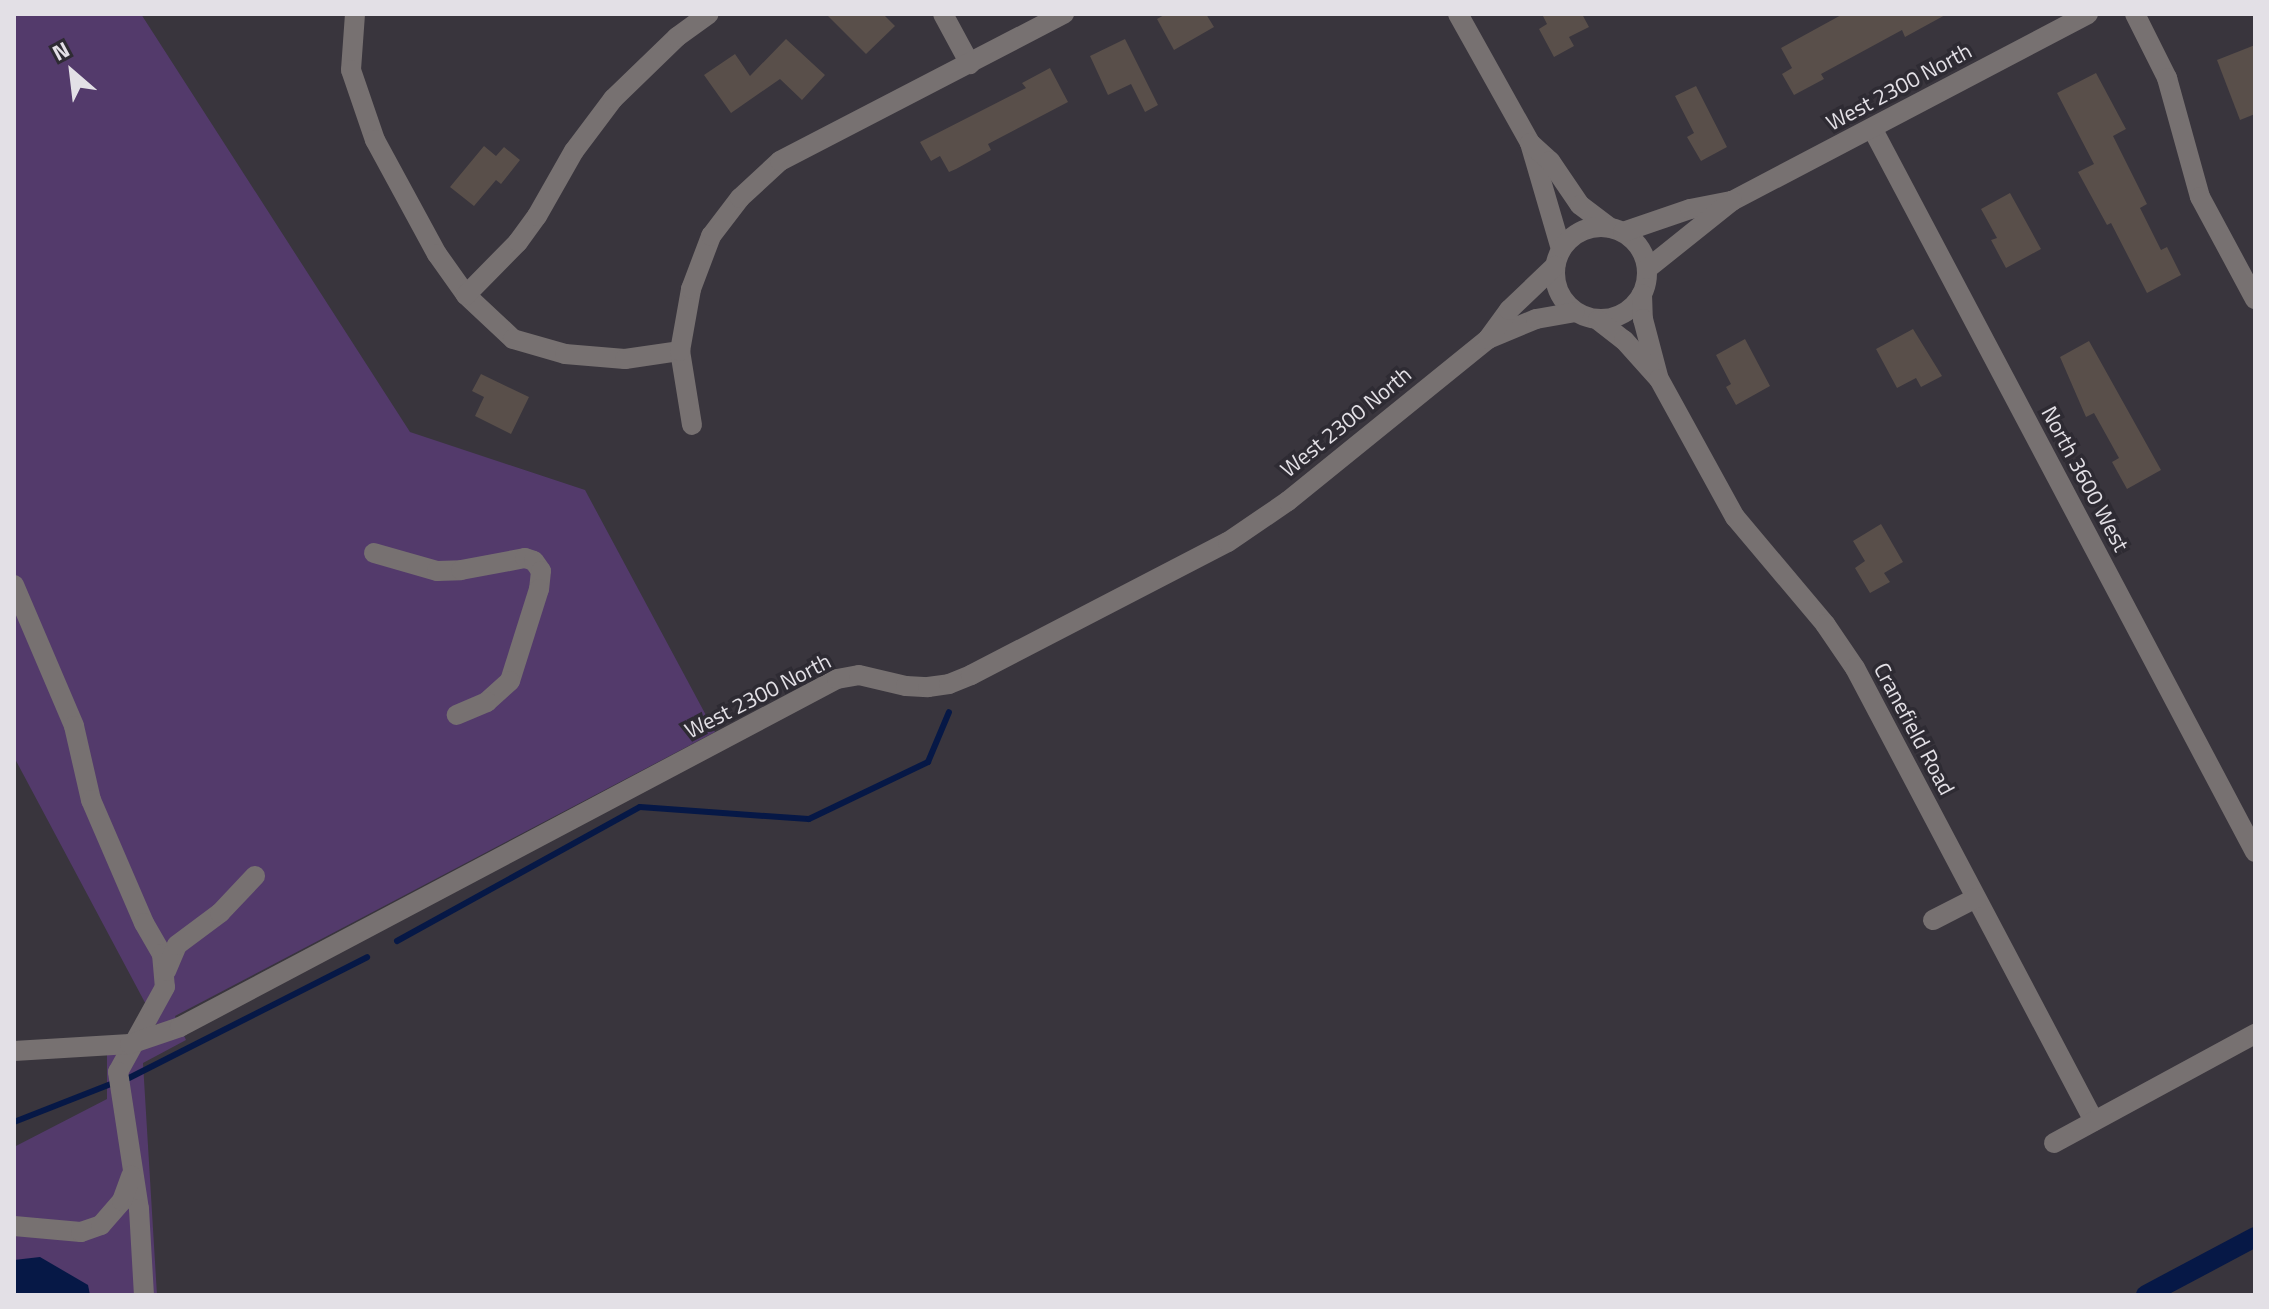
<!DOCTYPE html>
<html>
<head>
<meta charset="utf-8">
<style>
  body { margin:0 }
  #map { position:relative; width:2269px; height:1309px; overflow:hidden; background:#39353d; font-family:"Titillium Web",sans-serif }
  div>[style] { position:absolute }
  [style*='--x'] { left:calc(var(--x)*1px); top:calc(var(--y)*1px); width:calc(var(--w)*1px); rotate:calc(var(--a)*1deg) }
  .green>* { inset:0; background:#533a6b }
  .water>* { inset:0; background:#061846 }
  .stream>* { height:6px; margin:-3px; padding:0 3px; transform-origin:3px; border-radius:3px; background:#061846 }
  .canal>* { height:20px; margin:-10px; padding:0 10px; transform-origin:10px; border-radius:10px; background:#061846 }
  .building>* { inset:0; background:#594f4a }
  .minor>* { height:20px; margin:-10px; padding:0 10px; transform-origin:10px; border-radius:10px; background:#777171 }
  .minor>.ring { margin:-10px; padding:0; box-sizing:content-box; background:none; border:20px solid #777171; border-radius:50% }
  span { translate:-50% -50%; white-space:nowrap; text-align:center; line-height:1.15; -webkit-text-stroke:7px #2e2b33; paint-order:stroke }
  .street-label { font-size:22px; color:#e3e0e6 }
  .frame { position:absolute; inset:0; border:16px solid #e3e0e6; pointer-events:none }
  .north { position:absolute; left:32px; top:32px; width:80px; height:80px; -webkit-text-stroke:6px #2e2b33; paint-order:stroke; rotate:332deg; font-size:22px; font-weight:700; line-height:32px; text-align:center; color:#e3e0e6 }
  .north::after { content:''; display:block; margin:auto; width:28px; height:36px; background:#e3e0e6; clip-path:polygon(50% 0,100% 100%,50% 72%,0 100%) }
</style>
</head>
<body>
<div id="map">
  <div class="green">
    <i style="clip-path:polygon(14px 14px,141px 14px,410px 432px,585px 490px,715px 732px,175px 1016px,186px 1040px,143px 1063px,157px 1295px,14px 1295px,14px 1147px,107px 1099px,107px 1040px,158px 1027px,14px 757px)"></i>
  </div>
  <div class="water">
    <i style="clip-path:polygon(40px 1257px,88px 1285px,90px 1295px,14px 1295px,14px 1260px)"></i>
  </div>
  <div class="stream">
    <i style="--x:397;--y:941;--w:277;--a:-28.9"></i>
    <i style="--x:640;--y:807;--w:169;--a:4.1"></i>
    <i style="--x:809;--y:819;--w:132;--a:-25.6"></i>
    <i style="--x:928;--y:762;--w:54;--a:-67.2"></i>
    <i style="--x:129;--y:1078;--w:267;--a:-26.9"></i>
    <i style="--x:14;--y:1122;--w:104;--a:-21.4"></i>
  </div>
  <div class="canal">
    <i style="--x:2146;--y:1295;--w:123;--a:-28"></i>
  </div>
  <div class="building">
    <i style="clip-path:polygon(826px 14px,883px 14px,895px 26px,866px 54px)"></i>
    <i style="clip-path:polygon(1166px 14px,1206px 14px,1214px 27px,1174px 50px,1157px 19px)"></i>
    <i style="clip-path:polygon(1542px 14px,1582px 14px,1589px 27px,1569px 37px,1574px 46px,1554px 57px,1539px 29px,1547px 24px)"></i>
    <i style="clip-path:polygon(1843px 14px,1947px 14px,1905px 37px,1902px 30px,1821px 74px,1824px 79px,1794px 95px,1782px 74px,1792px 68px,1781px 48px)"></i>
    <i style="clip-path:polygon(786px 39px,825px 75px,802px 100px,780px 79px,731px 113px,704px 75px,735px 54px,750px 76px)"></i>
    <i style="clip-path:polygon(1125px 39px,1158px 105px,1145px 112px,1131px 84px,1108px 95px,1090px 56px)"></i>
    <i style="clip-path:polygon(2255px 45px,2255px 114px,2240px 120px,2217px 60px)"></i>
    <i style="clip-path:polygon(1050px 68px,1068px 102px,988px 144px,991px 150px,956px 169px,949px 172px,940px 156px,931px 161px,920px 142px,1026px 88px,1022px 83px)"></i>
    <i style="clip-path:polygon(2096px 73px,2126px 129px,2113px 136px,2147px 204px,2140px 208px,2161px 250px,2167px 247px,2181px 275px,2147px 293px,2111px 223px,2107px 225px,2078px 172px,2094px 164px,2057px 93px)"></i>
    <i style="clip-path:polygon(1696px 86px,1727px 147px,1701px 161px,1687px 137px,1694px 133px,1675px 96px)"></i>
    <i style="clip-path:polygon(484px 146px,496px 156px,504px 147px,520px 160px,501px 184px,496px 180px,474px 206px,450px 187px)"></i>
    <i style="clip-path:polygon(2010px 193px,2041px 249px,2006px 268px,1991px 240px,1997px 238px,1981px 209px)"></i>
    <i style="clip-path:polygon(1913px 329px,1942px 376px,1921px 387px,1916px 378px,1897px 388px,1876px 349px)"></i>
    <i style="clip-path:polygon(1745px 339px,1770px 386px,1736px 405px,1726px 387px,1731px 384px,1716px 355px)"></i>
    <i style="clip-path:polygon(2089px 341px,2161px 470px,2127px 489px,2112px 462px,2119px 458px,2094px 413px,2086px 417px,2060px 357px)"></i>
    <i style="clip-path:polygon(481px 374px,529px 397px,511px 434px,475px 416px,484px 397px,472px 391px)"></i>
    <i style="clip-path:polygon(1881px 524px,1903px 562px,1884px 573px,1890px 582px,1870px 593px,1855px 568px,1865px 561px,1853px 541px)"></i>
  </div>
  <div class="minor">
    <i style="--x:355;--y:14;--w:56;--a:94.1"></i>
    <i style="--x:351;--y:70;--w:74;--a:71.1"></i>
    <i style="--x:375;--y:140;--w:130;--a:61.5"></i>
    <i style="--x:437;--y:254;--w:50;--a:54.7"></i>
    <i style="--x:466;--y:295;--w:64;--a:43.1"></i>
    <i style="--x:513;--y:339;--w:54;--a:16.1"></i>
    <i style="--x:565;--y:354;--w:60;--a:4.8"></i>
    <i style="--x:625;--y:359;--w:56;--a:-8.3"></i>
    <i style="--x:943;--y:14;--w:57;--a:61.6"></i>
    <i style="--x:1458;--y:14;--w:148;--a:60.8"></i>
    <i style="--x:1530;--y:143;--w:110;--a:73.7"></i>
    <i style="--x:2135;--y:14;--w:72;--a:63.4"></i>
    <i style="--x:2167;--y:78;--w:123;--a:74.5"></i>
    <i style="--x:2200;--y:197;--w:116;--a:61.7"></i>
    <i style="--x:1872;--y:128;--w:819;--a:62.12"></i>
    <i style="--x:1530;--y:143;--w:27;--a:42"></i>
    <i style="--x:1550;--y:161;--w:53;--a:55.7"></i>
    <i style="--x:1580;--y:205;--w:38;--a:37"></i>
    <i class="ring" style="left:1555px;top:227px;width:72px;height:72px"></i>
    <i style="--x:1623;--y:232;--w:71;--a:-18.9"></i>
    <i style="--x:1690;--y:209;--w:43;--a:-10.8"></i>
    <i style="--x:1732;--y:201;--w:402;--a:-27.7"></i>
    <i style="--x:1647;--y:269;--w:109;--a:-38.7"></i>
    <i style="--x:1642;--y:294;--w:25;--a:88"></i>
    <i style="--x:1643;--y:319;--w:59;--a:75.3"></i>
    <i style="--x:466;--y:295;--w:74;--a:-45.5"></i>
    <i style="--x:518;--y:242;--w:32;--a:-54"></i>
    <i style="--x:537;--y:216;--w:75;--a:-60.4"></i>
    <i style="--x:574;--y:151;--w:65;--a:-53.1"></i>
    <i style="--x:613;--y:99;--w:89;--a:-44.1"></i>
    <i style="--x:677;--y:37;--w:39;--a:-36"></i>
    <i style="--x:1598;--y:320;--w:33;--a:38"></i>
    <i style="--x:1624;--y:340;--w:52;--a:48.1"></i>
    <i style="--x:1659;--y:379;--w:158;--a:61.2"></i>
    <i style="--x:1735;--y:517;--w:140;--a:49.9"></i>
    <i style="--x:1825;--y:624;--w:53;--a:55.7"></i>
    <i style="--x:1855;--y:668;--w:512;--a:62.18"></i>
    <i style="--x:1488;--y:339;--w:52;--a:-22.6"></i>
    <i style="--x:1536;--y:319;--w:39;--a:-10"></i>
    <i style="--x:692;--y:425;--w:75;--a:-99.2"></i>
    <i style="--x:680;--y:351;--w:63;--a:-79.9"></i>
    <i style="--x:691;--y:289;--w:57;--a:-69.3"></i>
    <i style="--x:711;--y:236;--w:48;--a:-52.7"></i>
    <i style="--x:740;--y:198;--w:54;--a:-42.8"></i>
    <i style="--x:780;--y:161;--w:320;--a:-27.4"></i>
    <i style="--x:374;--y:553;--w:66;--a:15.9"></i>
    <i style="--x:437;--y:571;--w:24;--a:-2"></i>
    <i style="--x:461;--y:570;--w:65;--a:-10.6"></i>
    <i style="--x:525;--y:558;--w:9;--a:18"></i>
    <i style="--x:534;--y:561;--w:12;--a:55"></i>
    <i style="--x:541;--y:571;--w:18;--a:96"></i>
    <i style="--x:539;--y:589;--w:96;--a:107.5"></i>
    <i style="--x:510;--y:681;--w:31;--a:138"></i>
    <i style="--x:487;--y:702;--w:33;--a:157"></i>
    <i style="--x:14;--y:585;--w:153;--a:66.9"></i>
    <i style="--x:74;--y:726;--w:76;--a:77.1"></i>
    <i style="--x:91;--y:800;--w:134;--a:66.7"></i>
    <i style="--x:144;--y:923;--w:36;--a:60"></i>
    <i style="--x:162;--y:954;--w:33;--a:85"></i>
    <i style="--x:165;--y:987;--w:97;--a:118.9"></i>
    <i style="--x:118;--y:1072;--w:139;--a:81.3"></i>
    <i style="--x:139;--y:1209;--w:86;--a:86.7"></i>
    <i style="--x:1933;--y:920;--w:48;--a:-27.1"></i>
    <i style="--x:166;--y:971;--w:28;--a:-67"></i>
    <i style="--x:177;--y:945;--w:54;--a:-36.7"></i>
    <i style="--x:220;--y:913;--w:51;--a:-46.6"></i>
    <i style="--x:14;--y:1051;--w:116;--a:-3.5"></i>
    <i style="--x:130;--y:1044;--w:53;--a:-18.8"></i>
    <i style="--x:180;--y:1027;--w:743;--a:-27.91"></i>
    <i style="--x:837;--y:679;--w:22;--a:-10"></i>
    <i style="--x:859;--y:675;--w:48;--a:13.2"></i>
    <i style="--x:906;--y:686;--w:22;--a:3"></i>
    <i style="--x:928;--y:687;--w:21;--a:-8"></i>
    <i style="--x:949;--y:684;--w:24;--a:-22"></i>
    <i style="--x:971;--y:675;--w:289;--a:-27.4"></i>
    <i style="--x:1228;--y:542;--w:73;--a:-34.3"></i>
    <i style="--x:1288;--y:501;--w:257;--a:-39"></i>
    <i style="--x:1488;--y:339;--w:36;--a:-54"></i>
    <i style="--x:1509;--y:310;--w:64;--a:-43.7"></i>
    <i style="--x:2054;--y:1143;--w:229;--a:-28.5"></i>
    <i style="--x:14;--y:1226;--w:67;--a:5.1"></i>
    <i style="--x:81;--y:1232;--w:21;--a:-19"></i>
    <i style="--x:101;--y:1225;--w:32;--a:-49"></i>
    <i style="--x:122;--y:1201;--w:27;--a:-70"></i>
  </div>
  <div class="street-label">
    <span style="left:1899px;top:87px;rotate:-28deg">West 2300 North</span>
    <span style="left:1346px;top:422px;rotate:-39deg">West 2300 North</span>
    <span style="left:2085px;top:479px;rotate:62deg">North 3600 West</span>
    <span style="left:758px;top:696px;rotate:-27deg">West 2300 North</span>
    <span style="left:1914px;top:729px;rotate:62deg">Cranefield Road</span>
  </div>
  <div class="frame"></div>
  <div class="north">N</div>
</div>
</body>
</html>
